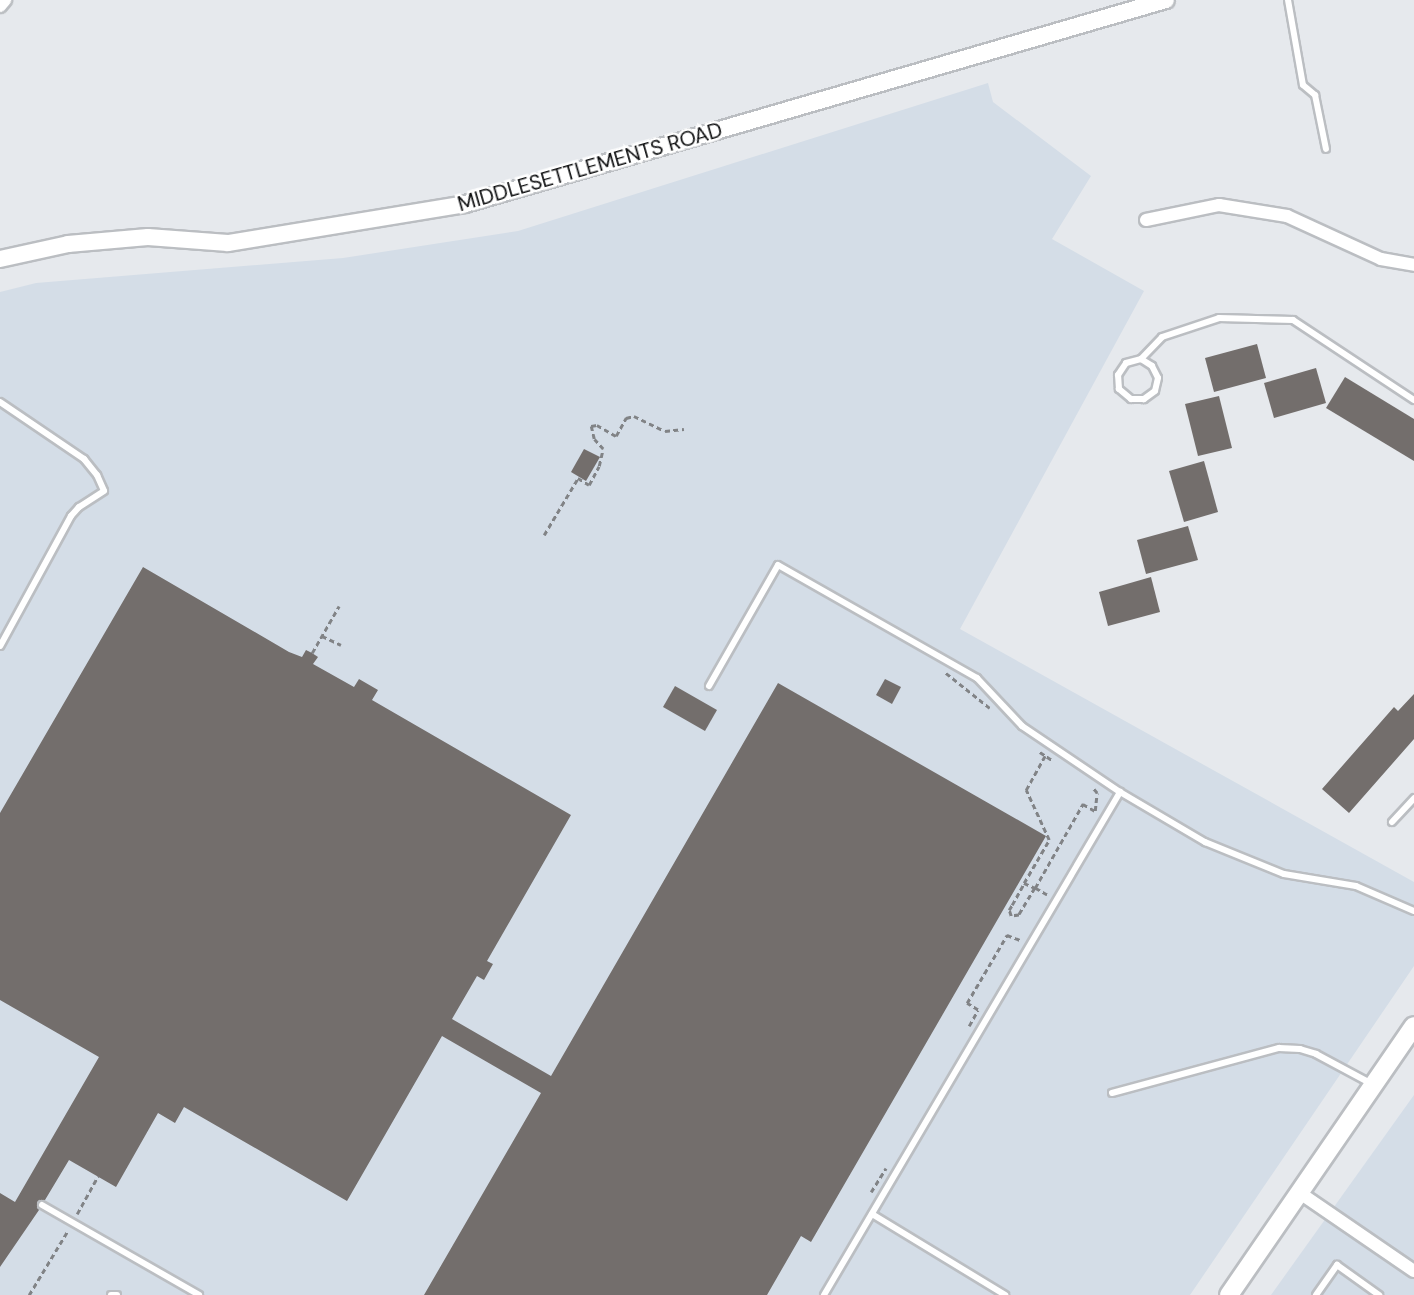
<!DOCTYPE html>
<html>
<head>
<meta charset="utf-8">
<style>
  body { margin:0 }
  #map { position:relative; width:1414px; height:1295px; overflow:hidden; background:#e6e9ed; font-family:"DM Sans",sans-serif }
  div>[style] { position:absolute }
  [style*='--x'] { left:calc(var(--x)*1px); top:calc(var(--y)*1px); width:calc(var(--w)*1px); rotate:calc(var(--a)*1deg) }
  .built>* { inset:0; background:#d4dde7 }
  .building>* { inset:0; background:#736e6c }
  .path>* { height:2.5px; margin-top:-1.25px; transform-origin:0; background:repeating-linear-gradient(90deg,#818386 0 5px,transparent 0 8.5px) }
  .roads { filter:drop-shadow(2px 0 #bbbec2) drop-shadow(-2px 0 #bbbec2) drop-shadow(0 2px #bbbec2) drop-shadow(0 -2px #bbbec2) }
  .service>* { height:6px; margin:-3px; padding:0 3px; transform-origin:3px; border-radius:3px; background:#fff }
  .minor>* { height:12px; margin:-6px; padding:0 6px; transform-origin:6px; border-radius:6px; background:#fff }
  .tertiary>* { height:16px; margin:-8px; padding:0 8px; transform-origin:8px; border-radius:8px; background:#fff }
  .secondary>* { height:18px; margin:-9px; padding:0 9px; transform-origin:9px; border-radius:9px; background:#fff }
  span { translate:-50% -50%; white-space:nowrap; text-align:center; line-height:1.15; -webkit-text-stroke:5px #fff; paint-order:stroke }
  .street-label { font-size:21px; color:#0d0e0f }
</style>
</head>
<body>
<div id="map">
  <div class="built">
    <i style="clip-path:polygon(988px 83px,993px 102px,1091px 176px,1052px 239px,1144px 291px,960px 629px,1414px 882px,1414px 966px,1190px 1295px,0 1295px,0 292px,36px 283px,343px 258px,518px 231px)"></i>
    <i style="clip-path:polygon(1414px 1095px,1414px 1295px,1271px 1295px)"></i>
  </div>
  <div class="building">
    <i style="clip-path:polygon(1257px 344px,1266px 378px,1214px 392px,1205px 358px)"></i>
    <i style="clip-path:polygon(1316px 368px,1326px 403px,1274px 418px,1264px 383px)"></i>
    <i style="clip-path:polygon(1345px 377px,1414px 419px,1414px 461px,1326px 408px)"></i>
    <i style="clip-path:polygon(1219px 396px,1232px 448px,1198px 456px,1185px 404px)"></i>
    <i style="clip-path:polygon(584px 449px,600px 457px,586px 481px,571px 472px)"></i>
    <i style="clip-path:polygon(1204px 461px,1218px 512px,1184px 522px,1169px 471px)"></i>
    <i style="clip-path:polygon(1188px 526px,1198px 560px,1146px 574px,1137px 540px)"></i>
    <i style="clip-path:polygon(143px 567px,289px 652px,302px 657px,306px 650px,312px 653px,318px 657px,313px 664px,354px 687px,359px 679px,378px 690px,372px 700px,571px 815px,487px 961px,493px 964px,484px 980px,477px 976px,452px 1019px,551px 1076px,778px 683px,1046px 836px,811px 1242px,801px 1236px,767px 1295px,424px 1295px,541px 1093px,442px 1036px,347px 1201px,184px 1107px,175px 1123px,158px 1113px,116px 1187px,69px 1160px,45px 1200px,37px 1202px,39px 1210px,0 1267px,0 1193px,15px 1202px,99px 1057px,0 1000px,0 813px)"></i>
    <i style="clip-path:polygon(1151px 577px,1160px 612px,1108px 626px,1099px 592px)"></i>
    <i style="clip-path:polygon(885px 679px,901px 687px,892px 704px,876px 695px)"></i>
    <i style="clip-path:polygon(675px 686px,717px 710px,705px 731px,663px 707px)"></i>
    <i style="clip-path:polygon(1414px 694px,1414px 739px,1349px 813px,1322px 789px,1394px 707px,1398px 711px)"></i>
  </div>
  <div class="path">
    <i style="--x:544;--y:535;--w:66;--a:-59.2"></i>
    <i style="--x:578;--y:478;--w:13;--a:32"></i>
    <i style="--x:589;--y:485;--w:21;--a:-62"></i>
    <i style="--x:599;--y:466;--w:17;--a:-77"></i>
    <i style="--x:603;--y:449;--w:13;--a:-132"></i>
    <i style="--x:594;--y:439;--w:13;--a:-103"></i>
    <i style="--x:591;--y:426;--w:6;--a:-9"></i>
    <i style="--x:597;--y:425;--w:22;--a:30"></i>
    <i style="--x:616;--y:436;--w:21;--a:-61"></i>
    <i style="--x:626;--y:418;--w:8;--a:-14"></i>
    <i style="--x:634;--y:416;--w:34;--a:26"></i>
    <i style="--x:665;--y:431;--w:19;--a:-6"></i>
    <i style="--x:322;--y:636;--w:21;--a:25"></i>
    <i style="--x:312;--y:653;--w:54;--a:-60.1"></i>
    <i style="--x:946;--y:673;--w:56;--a:38.5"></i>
    <i style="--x:1040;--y:752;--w:14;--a:34"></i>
    <i style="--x:1024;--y:883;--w:12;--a:24"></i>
    <i style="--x:1035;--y:888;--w:31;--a:121"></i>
    <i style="--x:1019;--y:915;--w:8;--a:173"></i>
    <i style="--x:1011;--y:916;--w:6;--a:-108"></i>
    <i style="--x:1009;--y:910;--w:6;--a:-59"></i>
    <i style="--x:1012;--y:905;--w:25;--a:-61"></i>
    <i style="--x:1024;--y:883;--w:50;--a:-59.8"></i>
    <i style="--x:1049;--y:840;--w:55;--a:-114.7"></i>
    <i style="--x:1026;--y:790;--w:39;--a:-61"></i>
    <i style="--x:1047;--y:895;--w:14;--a:-150"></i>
    <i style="--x:1035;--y:888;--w:97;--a:-60.3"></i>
    <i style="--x:1083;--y:804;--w:14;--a:30"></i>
    <i style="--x:1095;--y:811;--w:18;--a:-84"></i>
    <i style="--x:1097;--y:793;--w:8;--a:-130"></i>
    <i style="--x:969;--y:1026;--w:18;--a:-61"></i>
    <i style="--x:978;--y:1010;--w:13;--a:-148"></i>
    <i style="--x:967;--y:1003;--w:79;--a:-59.5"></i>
    <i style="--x:1007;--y:935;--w:14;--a:21"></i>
    <i style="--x:871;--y:1192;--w:28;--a:-58"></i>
    <i style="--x:77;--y:1214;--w:43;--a:-61.1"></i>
    <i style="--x:29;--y:1295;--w:74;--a:-58.9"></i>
  </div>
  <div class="roads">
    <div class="service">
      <i style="--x:1288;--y:0;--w:86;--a:80"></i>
      <i style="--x:1303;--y:85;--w:16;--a:40"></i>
      <i style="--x:1315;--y:95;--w:55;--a:78.5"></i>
      <i style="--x:1141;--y:359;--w:13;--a:32"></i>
      <i style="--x:1152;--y:366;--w:13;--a:63"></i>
      <i style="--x:1158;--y:378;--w:13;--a:103"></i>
      <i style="--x:1155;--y:391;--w:14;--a:144"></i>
      <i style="--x:1144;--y:399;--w:13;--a:180"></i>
      <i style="--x:1131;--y:399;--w:16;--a:-140"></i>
      <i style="--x:1119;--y:389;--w:14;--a:-94"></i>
      <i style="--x:1118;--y:375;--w:14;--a:-56"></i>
      <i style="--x:1126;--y:363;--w:16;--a:-15"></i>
      <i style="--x:1141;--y:359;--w:30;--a:-46"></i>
      <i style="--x:1162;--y:337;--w:60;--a:-18.4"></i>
      <i style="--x:1219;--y:318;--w:74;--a:1.5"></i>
      <i style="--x:1293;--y:320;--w:145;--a:33.5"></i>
      <i style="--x:0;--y:402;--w:102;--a:34.2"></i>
      <i style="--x:84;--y:459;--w:21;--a:51"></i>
      <i style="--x:97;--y:475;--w:17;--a:66"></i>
      <i style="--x:104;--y:491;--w:30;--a:147"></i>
      <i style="--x:79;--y:507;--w:12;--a:132"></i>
      <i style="--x:71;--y:516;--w:148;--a:118.6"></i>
      <i style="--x:709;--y:686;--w:139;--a:-60.3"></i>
      <i style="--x:778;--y:565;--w:229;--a:29.6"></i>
      <i style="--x:977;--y:678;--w:66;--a:46.8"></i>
      <i style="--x:1022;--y:726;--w:118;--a:34"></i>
      <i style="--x:1120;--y:792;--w:99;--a:30.5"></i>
      <i style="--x:1205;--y:842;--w:85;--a:22.1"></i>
      <i style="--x:1284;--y:874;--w:73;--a:9.5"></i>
      <i style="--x:1356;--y:886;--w:63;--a:23.3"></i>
      <i style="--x:1392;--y:822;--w:33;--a:-47"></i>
      <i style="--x:1112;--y:1093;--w:173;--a:-15.1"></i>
      <i style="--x:1279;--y:1048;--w:21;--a:3"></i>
      <i style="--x:1300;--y:1049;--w:17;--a:17"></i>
      <i style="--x:1316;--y:1054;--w:64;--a:28.2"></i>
      <i style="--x:42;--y:1205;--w:181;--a:29.8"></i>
      <i style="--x:872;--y:1214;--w:156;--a:31.3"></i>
      <i style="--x:111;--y:1295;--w:6;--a:0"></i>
      <i style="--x:824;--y:1295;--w:584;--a:-59.52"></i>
      <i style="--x:1316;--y:1295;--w:37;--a:-55"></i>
      <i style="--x:1337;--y:1265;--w:52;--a:35.5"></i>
    </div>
    <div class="minor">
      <i style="--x:0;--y:6;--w:8;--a:-50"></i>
      <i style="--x:1146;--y:220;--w:75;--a:-11.6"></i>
      <i style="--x:1219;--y:205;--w:69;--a:9.2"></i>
      <i style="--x:1287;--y:216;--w:103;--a:24.6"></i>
      <i style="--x:1381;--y:259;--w:34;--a:10"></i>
      <i style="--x:1300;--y:1193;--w:138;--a:34.4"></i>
    </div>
    <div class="tertiary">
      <i style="--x:0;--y:259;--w:70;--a:-12.4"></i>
      <i style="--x:68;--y:244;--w:80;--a:-5"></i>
      <i style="--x:148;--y:237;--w:80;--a:4.3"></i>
      <i style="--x:228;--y:243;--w:240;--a:-9.3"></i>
      <i style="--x:465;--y:204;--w:730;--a:-16.23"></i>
    </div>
    <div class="secondary">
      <i style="--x:1229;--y:1295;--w:326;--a:-55.5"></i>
    </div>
  </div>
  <div class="street-label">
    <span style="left:590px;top:167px;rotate:-16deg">MIDDLESETTLEMENTS ROAD</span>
  </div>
</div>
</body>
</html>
